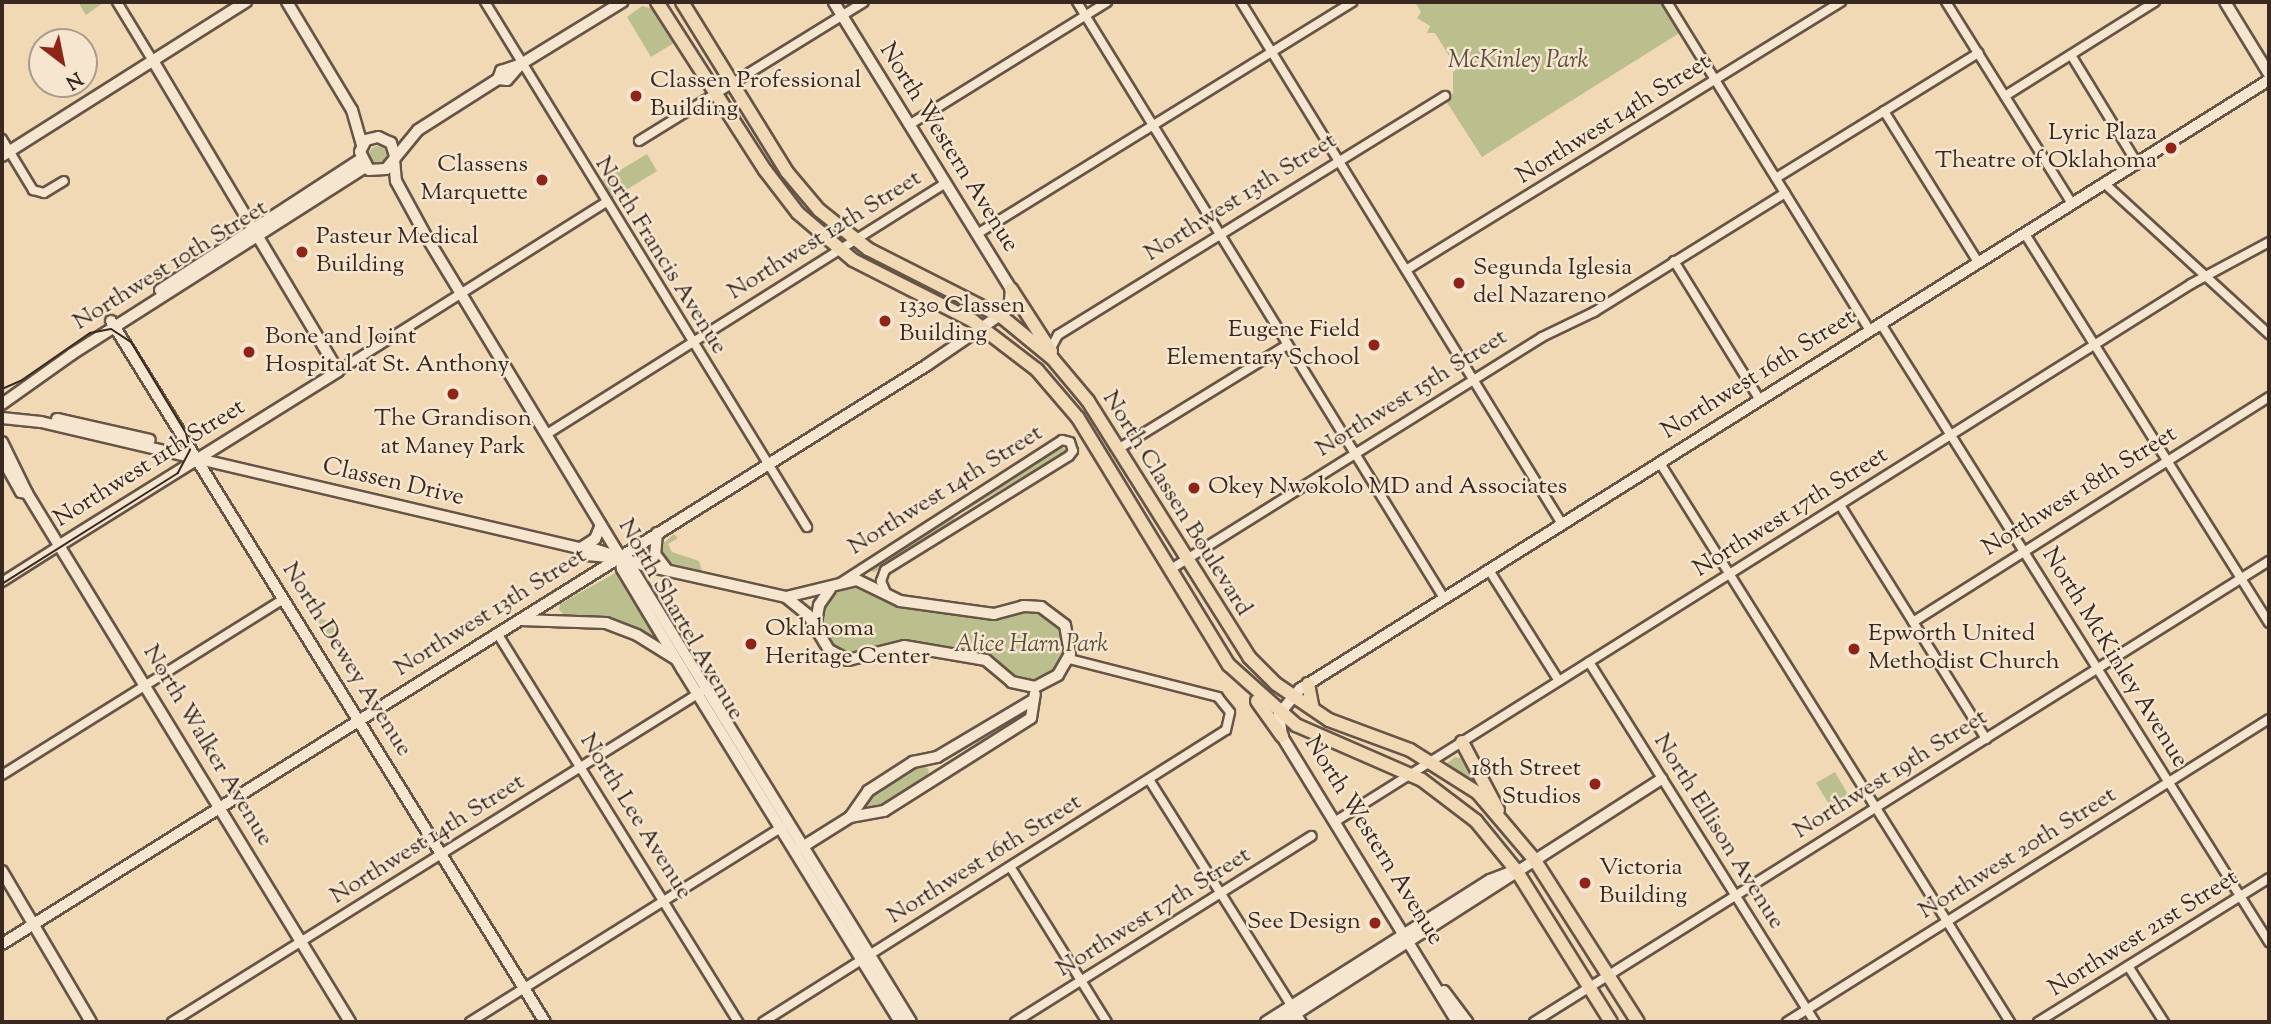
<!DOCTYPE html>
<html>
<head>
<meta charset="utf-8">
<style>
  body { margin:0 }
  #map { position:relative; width:2271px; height:1024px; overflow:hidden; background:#f1d9b6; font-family:"Sorts Mill Goudy",serif }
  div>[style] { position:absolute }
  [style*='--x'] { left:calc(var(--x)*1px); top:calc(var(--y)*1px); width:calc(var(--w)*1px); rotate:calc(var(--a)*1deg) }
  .green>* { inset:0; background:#bbbf8d }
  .round { border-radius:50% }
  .roads { filter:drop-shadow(2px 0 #665446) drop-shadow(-2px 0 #665446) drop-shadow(0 2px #665446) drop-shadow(0 -2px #665446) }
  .street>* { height:8px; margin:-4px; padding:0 4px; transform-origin:4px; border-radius:4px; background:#f6e6d0 }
  .secondary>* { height:10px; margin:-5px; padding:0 5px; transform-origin:5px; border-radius:5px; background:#f6e6d0 }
  .primary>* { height:12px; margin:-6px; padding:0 6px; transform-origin:6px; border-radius:6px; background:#f1d9b6 }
  .tram>* { height:2px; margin:-1px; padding:0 1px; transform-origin:1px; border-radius:1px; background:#382820 }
  .dots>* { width:19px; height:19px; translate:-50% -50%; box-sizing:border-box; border:4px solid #f6e6d0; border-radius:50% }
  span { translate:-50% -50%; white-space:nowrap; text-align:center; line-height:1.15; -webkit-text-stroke:5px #f6e6d0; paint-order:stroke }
  .park-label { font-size:24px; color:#594e3b; font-style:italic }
  .poi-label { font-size:24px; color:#382820 }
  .left { translate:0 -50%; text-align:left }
  .right { translate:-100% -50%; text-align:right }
  .street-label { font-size:24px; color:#382820 }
  .frame { position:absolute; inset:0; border:4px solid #382820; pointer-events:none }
  .north { position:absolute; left:28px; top:28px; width:70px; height:70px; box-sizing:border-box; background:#f6e6d0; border:2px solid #aa9a8a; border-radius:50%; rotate:148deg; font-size:19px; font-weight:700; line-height:28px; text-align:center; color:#382820 }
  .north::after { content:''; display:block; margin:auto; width:24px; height:32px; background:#8f2418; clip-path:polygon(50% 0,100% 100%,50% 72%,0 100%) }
</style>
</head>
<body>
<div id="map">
  <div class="green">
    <i style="clip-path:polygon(78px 2px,104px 2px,86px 15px)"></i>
    <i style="clip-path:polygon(1415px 2px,1662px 2px,1681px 32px,1482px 157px,1446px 101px,1453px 93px,1453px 72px,1457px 69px,1435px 33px,1427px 33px,1430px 26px,1417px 18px,1421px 12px)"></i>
    <i style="clip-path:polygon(642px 6px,655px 9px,674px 43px,651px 57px,627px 17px)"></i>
    <i class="round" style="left:369px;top:146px;width:18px;height:18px"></i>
    <i style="clip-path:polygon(647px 154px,657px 171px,613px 198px,602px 181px)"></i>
    <i style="clip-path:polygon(1062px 446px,1066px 451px,963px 512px,964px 508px)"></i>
    <i style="clip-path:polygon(952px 515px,956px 521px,874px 572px,869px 570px)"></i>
    <i style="clip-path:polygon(674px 534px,678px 538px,668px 544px,672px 552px,699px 561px,702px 571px,663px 561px,658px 548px)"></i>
    <i style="clip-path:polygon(617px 572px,660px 639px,658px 642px,627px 625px,566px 616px,559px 610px,560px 604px)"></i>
    <i style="clip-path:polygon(857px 584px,995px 619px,1025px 610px,1042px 612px,1061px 626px,1067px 650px,1061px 666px,1031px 682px,1018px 680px,994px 658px,980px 653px,894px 641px,846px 656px,824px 637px,821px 610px,832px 592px)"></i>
    <i style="clip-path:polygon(318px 618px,337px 623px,334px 639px,322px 636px)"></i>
    <i style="clip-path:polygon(1455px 757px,1465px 759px,1486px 791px,1446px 764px)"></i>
    <i style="clip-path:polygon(922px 764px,929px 770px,926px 779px,879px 809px,868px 807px,867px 798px)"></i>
    <i style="clip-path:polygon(1835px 772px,1850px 798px,1832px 809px,1816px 783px)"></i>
  </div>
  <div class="roads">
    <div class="street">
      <i style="--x:117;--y:2;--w:69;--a:58.6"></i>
      <i style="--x:485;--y:2;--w:616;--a:58.48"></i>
      <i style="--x:1077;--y:2;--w:700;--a:58.38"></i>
      <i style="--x:1241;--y:2;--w:613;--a:58.41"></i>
      <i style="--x:1667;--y:2;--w:387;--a:58.3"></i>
      <i style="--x:1946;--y:2;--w:238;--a:58"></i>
      <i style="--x:2071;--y:55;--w:127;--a:58.6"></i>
      <i style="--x:2005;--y:96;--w:177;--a:-32.1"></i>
      <i style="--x:1884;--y:111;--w:178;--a:58.1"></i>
      <i style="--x:909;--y:125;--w:233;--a:-31.8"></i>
      <i style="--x:2;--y:139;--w:60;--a:58.7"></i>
      <i style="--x:33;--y:190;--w:11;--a:15"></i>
      <i style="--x:44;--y:193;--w:23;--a:-31"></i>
      <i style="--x:639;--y:141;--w:264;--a:-31.7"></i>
      <i style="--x:1776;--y:178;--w:238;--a:-31.7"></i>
      <i style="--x:2104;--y:183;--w:224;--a:42.5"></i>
      <i style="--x:977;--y:234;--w:441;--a:-31.7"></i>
      <i style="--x:2025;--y:234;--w:459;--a:57.9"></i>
      <i style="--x:1674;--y:261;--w:163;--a:58.3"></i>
      <i style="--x:1406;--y:270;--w:511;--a:-31.64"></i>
      <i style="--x:1881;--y:324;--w:730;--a:57.88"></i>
      <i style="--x:1050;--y:350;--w:17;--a:-62"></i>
      <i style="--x:1058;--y:335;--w:455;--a:-31.7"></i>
      <i style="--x:338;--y:371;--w:315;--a:-32.2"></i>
      <i style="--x:547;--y:434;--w:471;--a:-32.2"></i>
      <i style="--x:1118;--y:449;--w:198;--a:-31.6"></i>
      <i style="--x:1660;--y:463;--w:660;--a:57.95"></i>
      <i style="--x:1840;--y:505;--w:276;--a:58"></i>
      <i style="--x:1171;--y:569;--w:438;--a:-32"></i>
      <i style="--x:1542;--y:337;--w:58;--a:-25.7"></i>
      <i style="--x:1594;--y:312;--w:225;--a:-31.9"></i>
      <i style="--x:1489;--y:570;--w:131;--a:57.8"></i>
      <i style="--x:2;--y:582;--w:69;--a:-32.5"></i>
      <i style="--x:840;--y:583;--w:264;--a:-32.8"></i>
      <i style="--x:1062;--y:440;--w:8;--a:14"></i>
      <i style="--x:1070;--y:442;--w:9;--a:72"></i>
      <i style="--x:1073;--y:451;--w:6;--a:129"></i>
      <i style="--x:1069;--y:456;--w:216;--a:148.2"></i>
      <i style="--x:885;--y:570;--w:12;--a:110"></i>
      <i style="--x:881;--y:581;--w:15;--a:67"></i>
      <i style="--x:1913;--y:622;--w:421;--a:-32.3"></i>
      <i style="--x:497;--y:633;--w:458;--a:58.2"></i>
      <i style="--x:1589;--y:662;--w:425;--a:57.9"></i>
      <i style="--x:2;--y:775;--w:332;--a:-32"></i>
      <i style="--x:1150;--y:781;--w:285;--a:57.8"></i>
      <i style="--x:1336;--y:821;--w:1010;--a:-32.13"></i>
      <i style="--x:2191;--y:284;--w:89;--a:-28.3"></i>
      <i style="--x:1011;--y:868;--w:181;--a:58.1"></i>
      <i style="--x:2128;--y:966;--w:67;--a:57.3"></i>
      <i style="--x:172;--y:1022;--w:623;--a:-31.96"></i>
      <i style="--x:470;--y:1022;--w:368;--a:-32"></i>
      <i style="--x:763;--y:1022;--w:547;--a:-32.24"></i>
      <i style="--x:1226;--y:730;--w:18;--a:-77"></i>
      <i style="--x:1230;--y:712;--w:19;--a:-129"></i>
      <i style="--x:1218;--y:697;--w:154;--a:-165.7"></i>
      <i style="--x:1015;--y:1022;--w:350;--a:-32.1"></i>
      <i style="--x:1534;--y:1022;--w:868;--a:-32.1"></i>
      <i style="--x:1787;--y:1022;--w:569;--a:-32.15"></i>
      <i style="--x:2038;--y:1022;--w:272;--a:-31.9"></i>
    </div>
    <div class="secondary">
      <i style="--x:287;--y:2;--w:126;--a:59"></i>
      <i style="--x:352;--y:110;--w:36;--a:74"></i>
      <i style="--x:2225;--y:2;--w:84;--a:58.6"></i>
      <i style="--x:498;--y:79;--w:9;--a:-69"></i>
      <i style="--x:501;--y:71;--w:21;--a:-19"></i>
      <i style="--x:521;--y:64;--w:119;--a:-31.5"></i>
      <i style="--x:2;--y:156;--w:289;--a:-32.3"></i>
      <i style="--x:395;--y:156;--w:14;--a:-107"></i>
      <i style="--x:391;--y:143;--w:14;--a:-155"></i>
      <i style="--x:378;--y:137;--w:12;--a:166"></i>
      <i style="--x:366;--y:140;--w:13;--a:117"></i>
      <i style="--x:360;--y:152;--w:20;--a:63"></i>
      <i style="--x:369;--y:170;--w:17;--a:-3"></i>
      <i style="--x:386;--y:169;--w:50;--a:-50.6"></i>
      <i style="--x:418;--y:130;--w:95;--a:-32.5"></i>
      <i style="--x:498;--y:79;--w:9;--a:6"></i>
      <i style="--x:507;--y:80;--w:21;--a:-49"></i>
      <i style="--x:394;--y:159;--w:22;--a:85"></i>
      <i style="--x:396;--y:181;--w:63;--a:61.4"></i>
      <i style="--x:426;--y:236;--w:374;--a:58.8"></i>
      <i style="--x:620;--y:556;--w:13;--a:81"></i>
      <i style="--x:622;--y:569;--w:117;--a:59"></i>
      <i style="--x:682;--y:669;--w:415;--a:58.3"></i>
      <i style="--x:160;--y:290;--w:240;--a:-33.1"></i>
      <i style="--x:111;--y:321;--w:824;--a:58.24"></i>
      <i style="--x:2;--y:404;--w:86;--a:-35.5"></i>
      <i style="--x:72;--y:354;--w:348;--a:-32.5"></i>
      <i style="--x:2;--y:418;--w:39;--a:6"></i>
      <i style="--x:41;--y:422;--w:553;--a:13.18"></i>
      <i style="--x:579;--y:548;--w:9;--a:-6"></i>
      <i style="--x:588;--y:547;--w:58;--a:18.1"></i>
      <i style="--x:643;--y:565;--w:147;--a:12.6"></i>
      <i style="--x:786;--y:597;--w:73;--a:-13.5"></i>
      <i style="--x:857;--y:580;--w:48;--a:26"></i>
      <i style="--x:900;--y:601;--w:95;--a:7.9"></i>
      <i style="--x:994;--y:614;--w:30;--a:-15"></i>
      <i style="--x:1023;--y:606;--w:18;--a:3"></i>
      <i style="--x:1041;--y:607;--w:30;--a:37"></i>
      <i style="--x:1065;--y:625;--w:29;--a:80"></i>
      <i style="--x:1070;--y:654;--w:24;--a:120"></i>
      <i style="--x:1058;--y:675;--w:26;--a:152"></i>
      <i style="--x:1035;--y:687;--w:24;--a:-168"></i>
      <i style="--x:1012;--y:682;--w:34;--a:-140"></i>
      <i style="--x:986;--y:660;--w:83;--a:-170.3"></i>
      <i style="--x:904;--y:646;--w:58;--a:166"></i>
      <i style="--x:848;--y:660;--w:21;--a:-152"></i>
      <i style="--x:829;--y:650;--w:41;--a:-121"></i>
      <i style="--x:808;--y:615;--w:28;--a:-141"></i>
      <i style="--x:57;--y:419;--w:95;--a:12.7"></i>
      <i style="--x:2;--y:442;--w:57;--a:63.9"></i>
      <i style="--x:27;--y:493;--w:620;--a:58.59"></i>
      <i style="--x:2;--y:458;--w:39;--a:61"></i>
      <i style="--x:21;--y:492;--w:6;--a:9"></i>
      <i style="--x:657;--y:533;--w:21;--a:95"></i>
      <i style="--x:655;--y:554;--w:20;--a:53"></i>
      <i style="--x:60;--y:545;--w:328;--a:-32"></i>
      <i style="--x:338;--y:371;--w:361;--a:-120.8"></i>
      <i style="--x:579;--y:548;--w:11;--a:41"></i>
      <i style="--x:587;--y:555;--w:22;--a:5"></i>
      <i style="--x:581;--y:548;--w:17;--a:-33"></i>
      <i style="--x:595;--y:539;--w:15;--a:-67"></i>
      <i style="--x:627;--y:560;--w:542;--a:58.42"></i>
      <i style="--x:521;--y:620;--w:85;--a:2"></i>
      <i style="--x:606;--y:623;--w:33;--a:21"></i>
      <i style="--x:637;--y:635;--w:44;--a:31.9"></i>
      <i style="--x:815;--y:628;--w:23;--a:-80"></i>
      <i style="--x:819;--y:605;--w:19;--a:-55"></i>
      <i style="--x:850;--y:817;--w:35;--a:-10"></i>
      <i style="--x:884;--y:811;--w:174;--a:-32.3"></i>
      <i style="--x:1031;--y:718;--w:24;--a:-81"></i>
      <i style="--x:796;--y:851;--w:64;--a:-32.2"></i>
      <i style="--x:850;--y:817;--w:32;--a:-55"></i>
      <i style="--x:868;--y:791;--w:54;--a:-32.8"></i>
      <i style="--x:913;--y:762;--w:25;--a:-12"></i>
      <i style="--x:937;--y:757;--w:112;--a:-30.7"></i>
      <i style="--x:2;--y:871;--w:175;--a:59.5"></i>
      <i style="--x:2;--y:944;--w:1091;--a:-32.04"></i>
      <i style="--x:927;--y:365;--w:99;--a:-34.3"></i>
      <i style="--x:1009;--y:309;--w:20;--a:-84"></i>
      <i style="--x:1011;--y:289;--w:337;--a:-121.7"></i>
      <i style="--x:1444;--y:991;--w:39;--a:53"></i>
      <i style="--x:1266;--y:1022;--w:265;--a:-32.4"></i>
      <i style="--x:1490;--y:880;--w:28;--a:-21"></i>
      <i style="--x:1283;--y:1022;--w:450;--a:-32.7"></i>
      <i style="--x:1457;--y:1022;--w:335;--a:-121.5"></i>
      <i style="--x:1282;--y:736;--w:22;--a:-98"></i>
      <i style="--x:1279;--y:714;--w:33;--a:-50"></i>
      <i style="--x:1300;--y:689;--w:1144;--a:-32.15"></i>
    </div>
    <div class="primary">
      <i style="--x:657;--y:2;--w:200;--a:57.3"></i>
      <i style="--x:765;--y:170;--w:54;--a:52.5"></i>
      <i style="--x:798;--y:213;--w:72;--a:40.5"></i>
      <i style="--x:853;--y:260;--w:135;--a:26.9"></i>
      <i style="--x:973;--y:321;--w:81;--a:37.4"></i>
      <i style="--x:1037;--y:370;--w:63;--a:49.5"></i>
      <i style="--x:1078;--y:418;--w:289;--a:58.6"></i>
      <i style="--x:1229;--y:665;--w:90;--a:41.8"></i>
      <i style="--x:1296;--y:725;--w:137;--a:23.6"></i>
      <i style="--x:1422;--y:780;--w:68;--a:37.2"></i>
      <i style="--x:1476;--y:821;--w:63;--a:50.8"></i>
      <i style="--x:1516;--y:870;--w:179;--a:58"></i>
      <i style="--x:682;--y:2;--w:200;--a:58.3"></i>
      <i style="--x:787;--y:172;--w:50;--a:49.9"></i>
      <i style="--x:819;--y:210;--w:63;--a:38.5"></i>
      <i style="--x:868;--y:249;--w:150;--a:26.9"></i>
      <i style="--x:1002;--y:317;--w:65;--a:39.4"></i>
      <i style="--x:1052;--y:358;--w:56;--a:50.1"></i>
      <i style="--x:1088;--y:401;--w:302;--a:57.8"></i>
      <i style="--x:1249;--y:657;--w:38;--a:45"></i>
      <i style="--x:1276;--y:684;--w:64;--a:34.2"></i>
      <i style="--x:1329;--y:720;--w:86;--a:20.3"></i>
      <i style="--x:1410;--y:750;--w:80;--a:32.3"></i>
      <i style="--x:1478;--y:793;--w:87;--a:49.7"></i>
      <i style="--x:1534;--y:859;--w:193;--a:57.5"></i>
      <i style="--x:1011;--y:289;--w:74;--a:57.2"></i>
      <i style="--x:1308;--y:684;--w:25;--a:79"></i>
      <i style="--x:1257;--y:701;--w:43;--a:54.5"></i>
      <i style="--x:1462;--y:742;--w:77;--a:62.1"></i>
    </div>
  </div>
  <div class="tram">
    <i style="--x:2;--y:389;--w:22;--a:-24"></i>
    <i style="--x:22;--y:380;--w:83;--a:-34.7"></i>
    <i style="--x:90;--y:333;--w:21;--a:-11"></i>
    <i style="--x:111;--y:329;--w:24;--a:33"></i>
    <i style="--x:131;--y:342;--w:106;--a:58.9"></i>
    <i style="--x:186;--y:433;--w:17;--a:77"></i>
    <i style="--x:190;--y:450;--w:26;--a:118"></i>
    <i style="--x:178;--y:473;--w:208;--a:147.8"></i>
  </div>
  <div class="dots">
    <i style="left:636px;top:96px;background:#8f2418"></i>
    <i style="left:2171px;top:148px;background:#8f2418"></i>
    <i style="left:542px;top:180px;background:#8f2418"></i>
    <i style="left:302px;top:252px;background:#8f2418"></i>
    <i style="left:1459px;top:283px;background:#8f2418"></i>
    <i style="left:885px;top:321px;background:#8f2418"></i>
    <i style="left:1374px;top:345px;background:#8f2418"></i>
    <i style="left:249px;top:352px;background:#8f2418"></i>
    <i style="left:453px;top:394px;background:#8f2418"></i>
    <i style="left:1194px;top:488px;background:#8f2418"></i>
    <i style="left:751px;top:644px;background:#8f2418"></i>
    <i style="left:1854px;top:649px;background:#8f2418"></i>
    <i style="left:1595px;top:784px;background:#8f2418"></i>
    <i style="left:1585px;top:883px;background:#8f2418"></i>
    <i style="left:1375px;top:923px;background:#8f2418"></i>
  </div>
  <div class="park-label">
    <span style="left:1518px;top:62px">McKinley Park</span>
    <span style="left:1031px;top:646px">Alice Harn Park</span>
  </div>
  <div class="poi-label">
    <span class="left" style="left:650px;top:96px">Classen Professional<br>Building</span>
    <span class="right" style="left:2157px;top:148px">Lyric Plaza<br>Theatre of Oklahoma</span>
    <span class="right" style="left:528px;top:180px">Classens<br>Marquette</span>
    <span class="left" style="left:316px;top:252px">Pasteur Medical<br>Building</span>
    <span class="left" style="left:1473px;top:283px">Segunda Iglesia<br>del Nazareno</span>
    <span class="left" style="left:899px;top:321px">1330 Classen<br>Building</span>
    <span class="right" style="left:1360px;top:345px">Eugene Field<br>Elementary School</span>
    <span class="left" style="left:265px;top:352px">Bone and Joint<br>Hospital at St. Anthony</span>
    <span style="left:453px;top:434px">The Grandison<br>at Maney Park</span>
    <span class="left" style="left:1208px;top:488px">Okey Nwokolo MD and Associates</span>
    <span class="left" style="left:765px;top:644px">Oklahoma<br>Heritage Center</span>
    <span class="left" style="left:1868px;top:649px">Epworth United<br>Methodist Church</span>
    <span class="right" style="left:1581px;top:784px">18th Street<br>Studios</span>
    <span class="left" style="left:1599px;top:883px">Victoria<br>Building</span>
    <span class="right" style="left:1361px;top:923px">See Design</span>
  </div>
  <div class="street-label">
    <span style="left:1614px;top:120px;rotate:-32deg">Northwest 14th Street</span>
    <span style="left:948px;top:148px;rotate:58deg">North Western Avenue</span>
    <span style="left:1241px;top:198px;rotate:-32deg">Northwest 13th Street</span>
    <span style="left:825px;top:236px;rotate:-32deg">Northwest 12th Street</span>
    <span style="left:660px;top:256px;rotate:58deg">North Francis Avenue</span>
    <span style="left:171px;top:266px;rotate:-32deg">Northwest 10th Street</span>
    <span style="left:1759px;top:375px;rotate:-32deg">Northwest 16th Street</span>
    <span style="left:1412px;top:394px;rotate:-32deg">Northwest 15th Street</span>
    <span style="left:150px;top:464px;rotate:-32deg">Northwest 11th Street</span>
    <span style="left:393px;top:483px;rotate:13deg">Classen Drive</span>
    <span style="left:946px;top:491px;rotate:-32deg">Northwest 14th Street</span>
    <span style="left:2080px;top:492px;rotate:-32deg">Northwest 18th Street</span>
    <span style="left:1176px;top:504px;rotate:58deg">North Classen Boulevard</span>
    <span style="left:1791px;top:513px;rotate:-32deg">Northwest 17th Street</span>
    <span style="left:491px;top:613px;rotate:-32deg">Northwest 13th Street</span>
    <span style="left:680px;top:620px;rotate:60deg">North Shartel Avenue</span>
    <span style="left:2114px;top:658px;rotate:58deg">North McKinley Avenue</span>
    <span style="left:346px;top:660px;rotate:58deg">North Dewey Avenue</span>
    <span style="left:207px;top:746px;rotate:59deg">North Walker Avenue</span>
    <span style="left:1891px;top:775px;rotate:-32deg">Northwest 19th Street</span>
    <span style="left:635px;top:817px;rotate:58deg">North Lee Avenue</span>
    <span style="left:1718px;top:832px;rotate:58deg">North Ellison Avenue</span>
    <span style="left:428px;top:840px;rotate:-32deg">Northwest 14th Street</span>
    <span style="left:1373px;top:841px;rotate:58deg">North Western Avenue</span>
    <span style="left:2018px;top:854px;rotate:-32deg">Northwest 20th Street</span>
    <span style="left:985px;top:860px;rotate:-32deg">Northwest 16th Street</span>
    <span style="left:1154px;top:913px;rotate:-32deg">Northwest 17th Street</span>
    <span style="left:2144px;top:934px;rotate:-32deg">Northwest 21st Street</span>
  </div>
  <div class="frame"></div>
  <div class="north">N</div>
</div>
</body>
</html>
